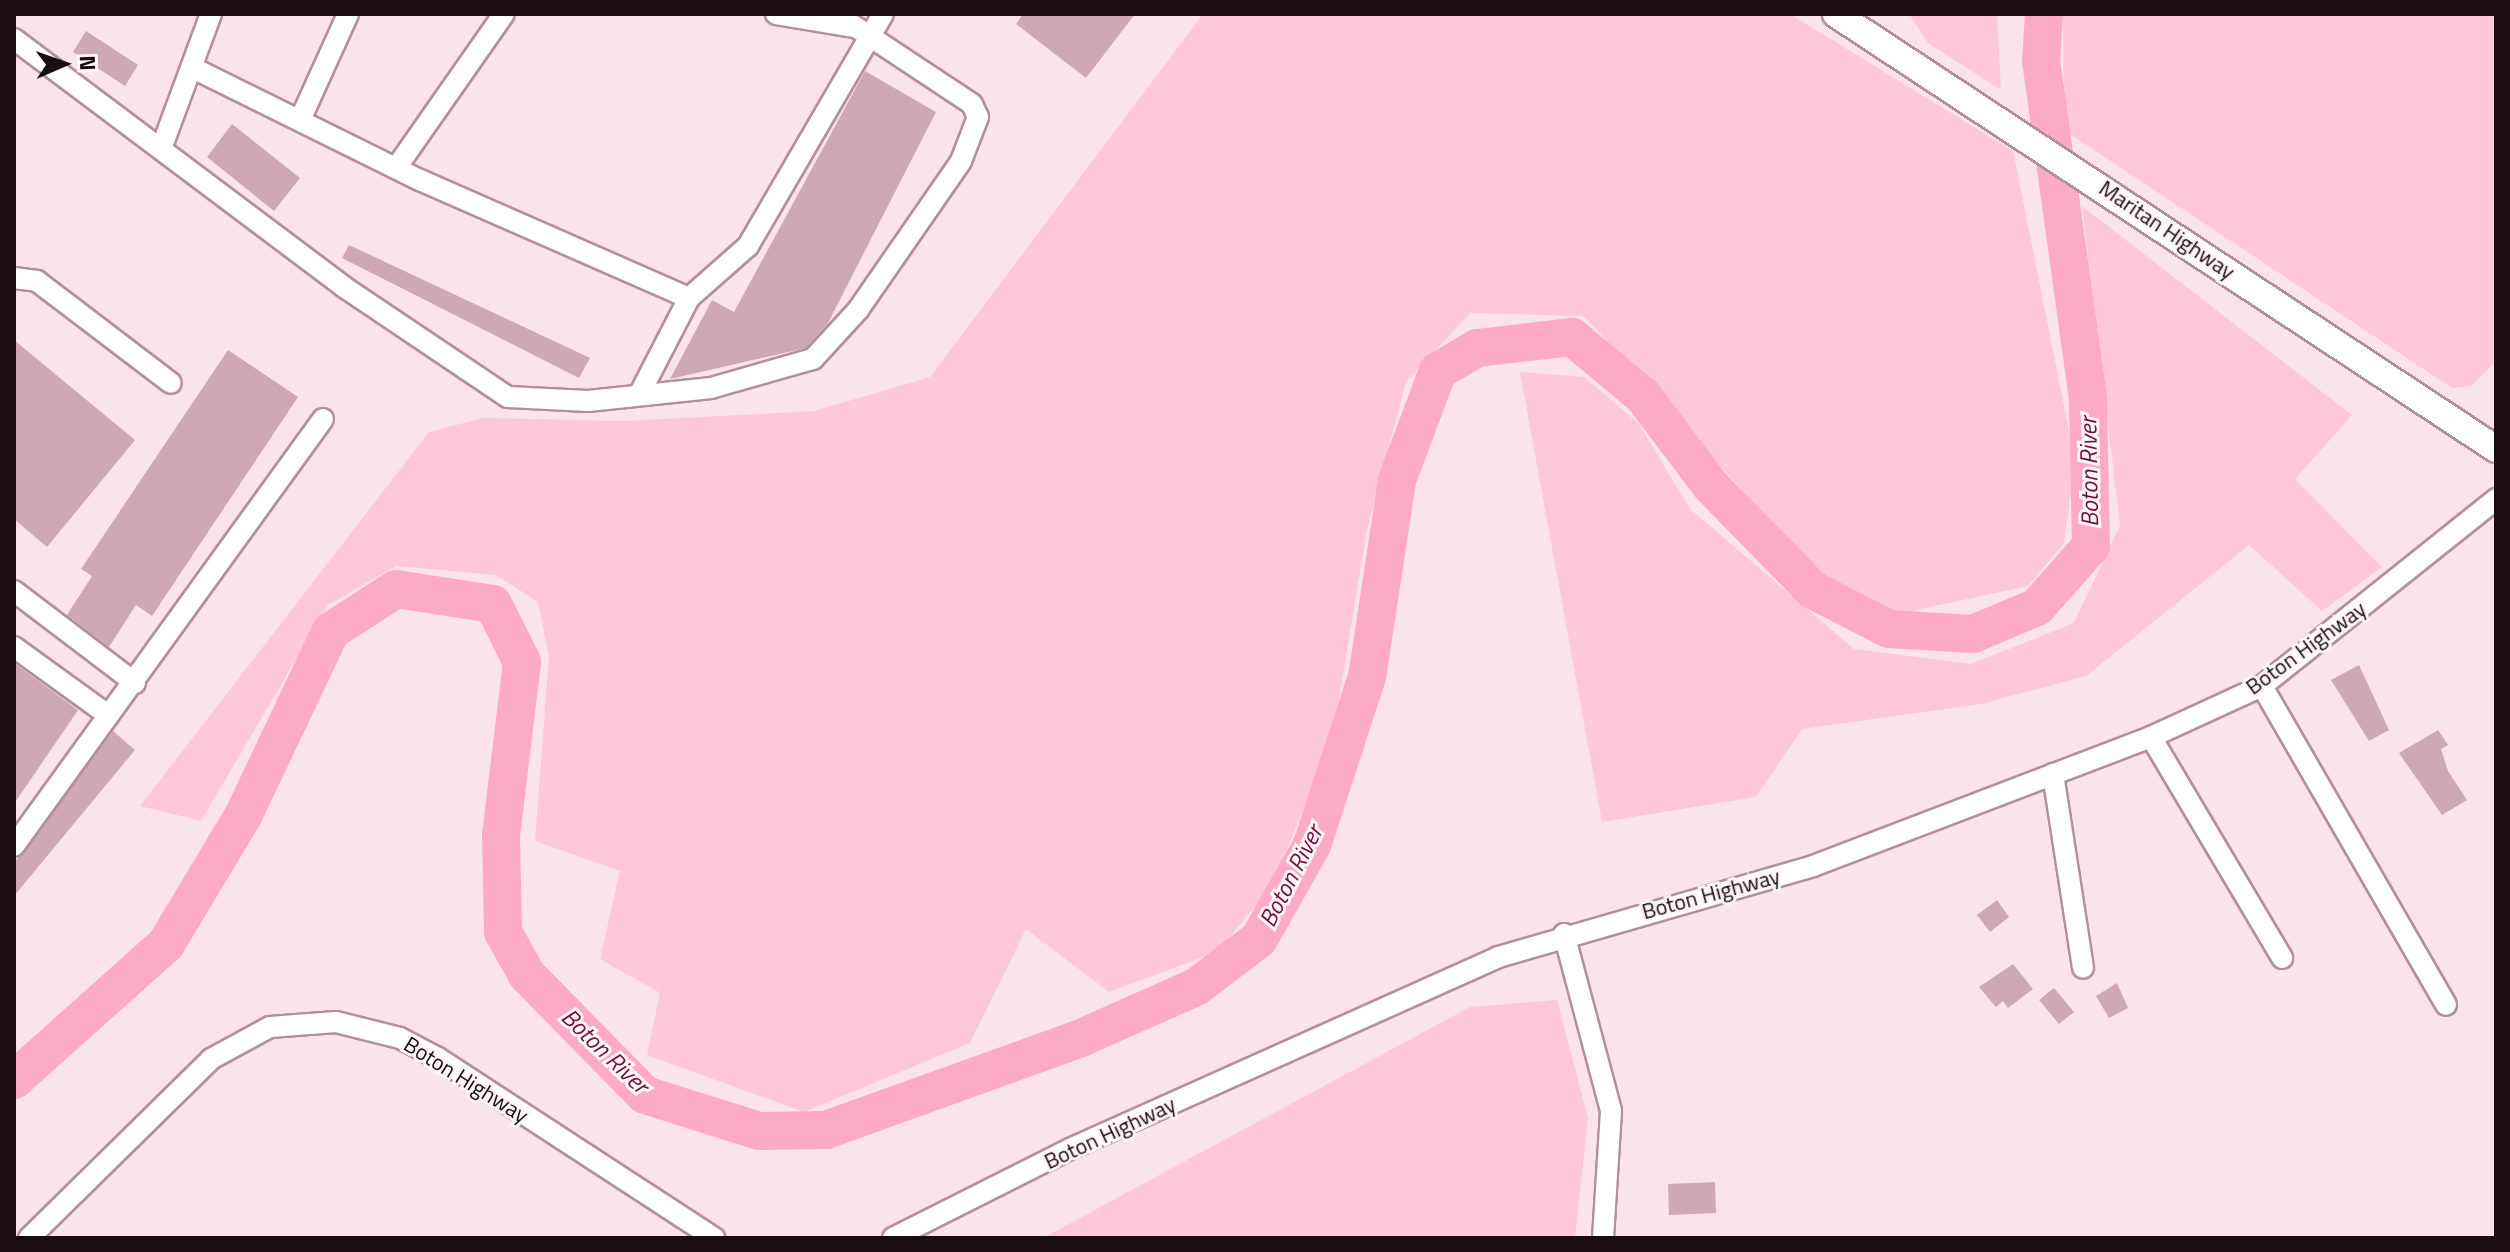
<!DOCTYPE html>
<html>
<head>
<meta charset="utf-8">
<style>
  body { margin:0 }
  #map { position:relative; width:2510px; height:1252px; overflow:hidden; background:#fbe3ea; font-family:"Titillium Web",sans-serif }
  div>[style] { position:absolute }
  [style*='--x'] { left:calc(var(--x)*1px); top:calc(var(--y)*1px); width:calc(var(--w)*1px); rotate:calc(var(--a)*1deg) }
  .green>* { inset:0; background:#fec8d9 }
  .river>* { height:38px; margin:-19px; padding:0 19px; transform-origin:19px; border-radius:19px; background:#fcaac6 }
  .building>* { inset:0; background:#cea8b4 }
  .roads { filter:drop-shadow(2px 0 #b38f9a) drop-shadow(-2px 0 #b38f9a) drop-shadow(0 2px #b38f9a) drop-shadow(0 -2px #b38f9a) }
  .minor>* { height:20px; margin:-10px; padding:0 10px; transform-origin:10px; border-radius:10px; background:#fff }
  .major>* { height:26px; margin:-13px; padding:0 13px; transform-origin:13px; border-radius:13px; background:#fff }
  span { translate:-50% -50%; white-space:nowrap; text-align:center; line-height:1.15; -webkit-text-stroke:6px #fdf5f8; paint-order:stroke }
  .street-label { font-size:22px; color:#1a0d12 }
  .water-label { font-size:24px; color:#6f103e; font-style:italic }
  .frame { position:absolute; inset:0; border:16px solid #1a0d12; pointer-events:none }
  .north { position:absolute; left:24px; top:24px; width:80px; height:80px; -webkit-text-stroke:6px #fdf5f8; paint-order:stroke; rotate:88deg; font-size:22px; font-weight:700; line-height:32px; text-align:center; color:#1a0d12 }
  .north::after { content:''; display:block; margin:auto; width:28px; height:36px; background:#1a0d12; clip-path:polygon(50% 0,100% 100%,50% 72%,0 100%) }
</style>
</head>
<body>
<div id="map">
  <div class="green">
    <i style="clip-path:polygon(1203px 14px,1790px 14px,2013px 151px,2075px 461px,2064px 543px,2028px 586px,1893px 615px,1821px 577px,1584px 316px,1470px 313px,1406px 382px,1367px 530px,1333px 736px,1272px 886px,1217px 952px,1109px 992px,1026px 929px,970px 1043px,804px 1112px,647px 1055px,660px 993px,600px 959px,620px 871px,535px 841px,549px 656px,538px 602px,496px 575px,396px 566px,328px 605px,201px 821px,140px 806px,429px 432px,483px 418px,624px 421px,814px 411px,930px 377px)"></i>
    <i style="clip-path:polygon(1909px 14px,1997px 14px,2001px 90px,1928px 43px)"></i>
    <i style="clip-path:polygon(2063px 14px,2496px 14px,2496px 361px,2471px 386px,2452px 388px,2064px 130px)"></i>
    <i style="clip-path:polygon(2082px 206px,2352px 415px,2295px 479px,2382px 567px,2322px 611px,2249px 545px,2086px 676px,1981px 704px,1802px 729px,1756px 797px,1602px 822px,1520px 372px,1584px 377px,1639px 424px,1690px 509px,1854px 649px,1971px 664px,2074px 623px,2120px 525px)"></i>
    <i style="clip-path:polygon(1557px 1000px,1588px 1118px,1575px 1238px,1043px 1238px,1470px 1007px)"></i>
  </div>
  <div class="river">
    <i style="--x:14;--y:1080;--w:204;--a:-41.8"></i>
    <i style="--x:166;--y:944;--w:149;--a:-59"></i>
    <i style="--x:243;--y:816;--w:205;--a:-64.6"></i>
    <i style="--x:331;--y:631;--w:77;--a:-32.9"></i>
    <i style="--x:396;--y:589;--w:98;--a:8.8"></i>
    <i style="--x:493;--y:604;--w:65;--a:63.4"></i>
    <i style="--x:522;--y:662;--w:174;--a:96.9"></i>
    <i style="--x:501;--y:835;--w:97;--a:88.8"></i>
    <i style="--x:503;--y:932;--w:49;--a:60.8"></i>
    <i style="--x:527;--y:975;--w:168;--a:45.5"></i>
    <i style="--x:645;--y:1095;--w:120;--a:17.5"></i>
    <i style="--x:759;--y:1131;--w:67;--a:-0.9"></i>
    <i style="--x:826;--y:1130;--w:271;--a:-19.8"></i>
    <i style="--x:1081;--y:1038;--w:126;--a:-23.9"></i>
    <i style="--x:1196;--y:987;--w:79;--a:-37.3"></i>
    <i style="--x:1259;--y:939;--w:108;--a:-60.6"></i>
    <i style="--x:1312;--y:845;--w:177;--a:-71.9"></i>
    <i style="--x:1367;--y:677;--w:199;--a:-81.3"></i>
    <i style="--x:1397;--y:480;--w:116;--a:-69.4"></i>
    <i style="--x:1438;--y:371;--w:45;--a:-30.5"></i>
    <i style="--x:1477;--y:348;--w:96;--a:-6.6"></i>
    <i style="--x:1572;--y:337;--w:92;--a:39.7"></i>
    <i style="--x:1643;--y:396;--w:113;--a:52.9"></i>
    <i style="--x:1711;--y:486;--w:146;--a:45.6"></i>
    <i style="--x:1813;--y:590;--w:85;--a:27.2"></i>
    <i style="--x:1889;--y:629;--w:84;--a:3.4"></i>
    <i style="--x:1973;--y:634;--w:69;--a:-22.9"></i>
    <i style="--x:2037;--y:607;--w:81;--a:-48.5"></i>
    <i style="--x:2091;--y:546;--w:147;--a:-91.2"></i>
    <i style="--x:2088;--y:399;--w:340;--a:-97.9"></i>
    <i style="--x:2041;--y:62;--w:48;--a:-86.4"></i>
  </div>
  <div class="building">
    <i style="clip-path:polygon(1023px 14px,1135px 14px,1086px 78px,1016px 24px)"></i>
    <i style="clip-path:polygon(86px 31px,138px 65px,125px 86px,73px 52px)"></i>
    <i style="clip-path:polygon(865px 71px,936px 112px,828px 323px,806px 348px,670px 379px,712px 300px,734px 312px)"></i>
    <i style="clip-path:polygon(232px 124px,300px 178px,274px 211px,207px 157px)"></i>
    <i style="clip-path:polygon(349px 245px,590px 358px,579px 378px,342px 258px)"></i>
    <i style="clip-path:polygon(14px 340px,135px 440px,47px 547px,14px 519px)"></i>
    <i style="clip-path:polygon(228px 350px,298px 397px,152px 616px,136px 605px,109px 647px,67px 615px,92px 576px,81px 569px)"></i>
    <i style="clip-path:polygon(14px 663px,78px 710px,14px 804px)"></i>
    <i style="clip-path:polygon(2359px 665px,2389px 730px,2369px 741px,2331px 680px)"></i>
    <i style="clip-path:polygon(2438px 730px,2448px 745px,2441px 749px,2448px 771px,2467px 800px,2442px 815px,2399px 753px)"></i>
    <i style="clip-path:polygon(113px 731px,135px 750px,14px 896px,14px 863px)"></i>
    <i style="clip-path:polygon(1997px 900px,2009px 917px,1990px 932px,1977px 915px)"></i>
    <i style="clip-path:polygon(2013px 964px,2033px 989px,2008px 1008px,2003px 1001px,1996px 1007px,1979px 987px)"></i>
    <i style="clip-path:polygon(2117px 983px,2128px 1008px,2109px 1018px,2096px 996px)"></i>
    <i style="clip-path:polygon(2054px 988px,2074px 1012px,2059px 1024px,2039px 1000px)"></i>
    <i style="clip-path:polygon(1715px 1182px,1716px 1213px,1669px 1215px,1668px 1184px)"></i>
  </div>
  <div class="roads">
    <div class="minor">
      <i style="--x:776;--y:14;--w:79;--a:9.5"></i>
      <i style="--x:14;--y:39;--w:413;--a:36.9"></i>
      <i style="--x:344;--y:287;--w:197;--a:33.9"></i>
      <i style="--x:508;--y:397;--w:80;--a:2.9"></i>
      <i style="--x:588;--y:401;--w:124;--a:-6"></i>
      <i style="--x:711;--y:388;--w:106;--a:-15.9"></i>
      <i style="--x:813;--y:359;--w:67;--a:-47.4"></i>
      <i style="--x:858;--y:310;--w:181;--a:-55.3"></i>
      <i style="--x:961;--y:161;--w:47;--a:-68.9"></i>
      <i style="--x:978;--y:117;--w:14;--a:-115"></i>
      <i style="--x:972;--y:104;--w:163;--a:-146.5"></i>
      <i style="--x:195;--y:69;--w:251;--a:26.3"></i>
      <i style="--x:420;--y:180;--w:294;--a:23.7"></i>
      <i style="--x:300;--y:120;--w:116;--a:-65.6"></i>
      <i style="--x:161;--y:149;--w:144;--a:-69.7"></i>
      <i style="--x:396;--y:168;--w:188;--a:-55"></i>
      <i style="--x:14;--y:278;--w:23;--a:7"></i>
      <i style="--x:37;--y:281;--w:168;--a:37.3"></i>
      <i style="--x:639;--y:395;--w:109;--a:-62.7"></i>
      <i style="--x:689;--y:298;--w:79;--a:-41.4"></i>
      <i style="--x:748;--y:246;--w:268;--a:-59.8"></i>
      <i style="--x:14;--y:591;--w:152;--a:37.2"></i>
      <i style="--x:14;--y:647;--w:116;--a:35.9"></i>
      <i style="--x:2262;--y:686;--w:368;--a:60"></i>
      <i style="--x:2151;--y:737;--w:257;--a:59.3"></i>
      <i style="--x:2053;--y:774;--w:196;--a:81.2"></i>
      <i style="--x:14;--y:846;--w:527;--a:-54.11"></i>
      <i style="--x:1564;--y:934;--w:183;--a:75.1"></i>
      <i style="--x:1611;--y:1111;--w:127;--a:93.6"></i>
      <i style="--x:29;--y:1238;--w:255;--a:-44.5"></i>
      <i style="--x:211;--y:1059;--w:67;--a:-28.5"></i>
      <i style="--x:270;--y:1027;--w:66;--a:-4.3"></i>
      <i style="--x:336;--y:1022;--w:66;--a:14"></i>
      <i style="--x:400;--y:1038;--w:43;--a:27.8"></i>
      <i style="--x:438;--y:1058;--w:330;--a:33.1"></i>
      <i style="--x:893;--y:1238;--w:200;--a:-26.7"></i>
      <i style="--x:1072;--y:1148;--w:467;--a:-24.1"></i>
      <i style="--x:1498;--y:957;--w:328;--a:-16.1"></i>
      <i style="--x:1813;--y:866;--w:362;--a:-20.9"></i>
      <i style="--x:2151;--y:737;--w:122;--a:-24.7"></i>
      <i style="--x:2262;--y:686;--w:300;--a:-38.6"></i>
    </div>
    <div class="major">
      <i style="--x:1836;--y:14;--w:790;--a:33.39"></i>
    </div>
  </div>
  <div class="street-label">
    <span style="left:2167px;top:230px;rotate:34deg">Maritan Highway</span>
    <span style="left:2306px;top:648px;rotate:-36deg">Boton Highway</span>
    <span style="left:1711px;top:894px;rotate:-15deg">Boton Highway</span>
    <span style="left:466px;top:1080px;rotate:32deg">Boton Highway</span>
    <span style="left:1110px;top:1133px;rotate:-25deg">Boton Highway</span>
  </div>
  <div class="water-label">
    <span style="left:2089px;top:472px;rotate:-91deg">Boton River</span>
    <span style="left:1291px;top:876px;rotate:-63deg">Boton River</span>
    <span style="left:605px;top:1051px;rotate:44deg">Boton River</span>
  </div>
  <div class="frame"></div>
  <div class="north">N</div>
</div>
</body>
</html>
